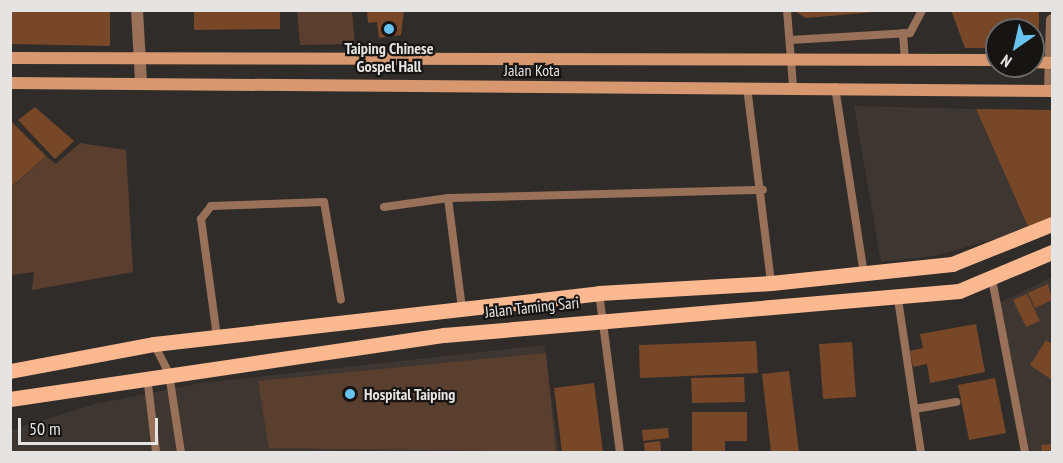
<!DOCTYPE html>
<html>
<head>
<meta charset="utf-8">
<style>
  body { margin:0 }
  #map { position:relative; width:1063px; height:463px; overflow:hidden; background:#302c2a; font-family:"PT Sans Narrow",sans-serif }
  div>[style] { position:absolute }
  [style*='--x'] { left:calc(var(--x)*1px); top:calc(var(--y)*1px); width:calc(var(--w)*1px); rotate:calc(var(--a)*1deg) }
  .built>* { inset:0; background:#3e3631 }
  .green>* { inset:0; background:#5b3f2e }
  .building>* { inset:0; background:#774728 }
  .lane>* { height:8px; margin:-4px; padding:0 4px; transform-origin:4px; border-radius:4px; background:#997159 }
  .street>* { height:12px; margin:-6px; padding:0 6px; transform-origin:6px; border-radius:6px; background:#997159 }
  .secondary>* { height:12px; margin:-6px; padding:0 6px; transform-origin:6px; border-radius:6px; background:#d7976f }
  .primary>* { height:15px; margin:-7.5px; padding:0 7.5px; transform-origin:7.5px; border-radius:7.5px; background:#fcb990 }
  .dots>* { width:16px; height:16px; translate:-50% -50%; box-sizing:border-box; border:3px solid #161514; border-radius:50% }
  span { translate:-50% -50%; white-space:nowrap; text-align:center; line-height:1.15; -webkit-text-stroke:4.5px #161514; paint-order:stroke }
  .poi-label { font-size:16px; color:#e6e4e2; font-weight:700 }
  .left { translate:0 -50%; text-align:left }
  .street-label { font-size:16px; color:#e6e4e2 }
  .frame { position:absolute; inset:0; border:12px solid #e6e4e2; pointer-events:none }
  .north { position:absolute; left:985px; top:18px; width:60px; height:60px; box-sizing:border-box; background:#161514; border:2px solid #696866; border-radius:50%; rotate:214deg; font-size:16px; font-weight:700; line-height:24px; text-align:center; color:#e6e4e2 }
  .north::after { content:''; display:block; margin:auto; width:21px; height:27px; background:#69c3f1; clip-path:polygon(50% 0,100% 100%,50% 72%,0 100%) }
  .scale { position:absolute; left:18px; top:418px; width:140px; height:27px; box-sizing:border-box; border:3px solid #e6e4e2; border-top:0; padding-left:8px; font-size:18px; line-height:21px; white-space:nowrap; color:#e6e4e2; -webkit-text-stroke:4px #161514; paint-order:stroke }
</style>
</head>
<body>
<div id="map">
  <div class="built">
    <i style="clip-path:polygon(854px 106px,976px 109px,1029px 229px,935px 256px,881px 262px)"></i>
    <i style="clip-path:polygon(1052px 277px,1052px 452px,1026px 452px,997px 304px)"></i>
    <i style="clip-path:polygon(544px 345px,559px 452px,11px 452px,11px 430px,95px 404px,201px 383px)"></i>
  </div>
  <div class="green">
    <i style="clip-path:polygon(297px 11px,352px 11px,355px 44px,300px 45px)"></i>
    <i style="clip-path:polygon(80px 143px,126px 150px,133px 272px,32px 290px,34px 272px,11px 275px,11px 188px,46px 156px,56px 164px)"></i>
    <i style="clip-path:polygon(546px 353px,556px 452px,269px 448px,258px 381px)"></i>
  </div>
  <div class="building">
    <i style="clip-path:polygon(10px 10px,110px 10px,110px 46px,10px 44px)"></i>
    <i style="clip-path:polygon(194px 10px,280px 10px,280px 29px,194px 30px)"></i>
    <i style="clip-path:polygon(367px 10px,404px 10px,401px 35px,379px 38px,377px 22px,368px 23px)"></i>
    <i style="clip-path:polygon(793px 10px,887px 10px,887px 11px,806px 18px)"></i>
    <i style="clip-path:polygon(951px 10px,1039px 10px,1039px 47px,1033px 47px,1033px 30px,997px 30px,997px 48px,965px 48px)"></i>
    <i style="clip-path:polygon(35px 107px,74px 141px,55px 159px,18px 120px)"></i>
    <i style="clip-path:polygon(976px 109px,1052px 110px,1052px 218px,1029px 229px)"></i>
    <i style="clip-path:polygon(10px 120px,46px 156px,10px 188px)"></i>
    <i style="clip-path:polygon(1048px 284px,1052px 300px,1035px 308px,1028px 293px)"></i>
    <i style="clip-path:polygon(1027px 294px,1040px 321px,1026px 327px,1013px 300px)"></i>
    <i style="clip-path:polygon(976px 324px,985px 372px,930px 383px,927px 364px,913px 367px,910px 351px,923px 348px,920px 334px)"></i>
    <i style="clip-path:polygon(1046px 340px,1052px 344px,1052px 380px,1030px 365px)"></i>
    <i style="clip-path:polygon(756px 341px,758px 373px,640px 378px,639px 345px)"></i>
    <i style="clip-path:polygon(852px 342px,856px 397px,823px 399px,819px 344px)"></i>
    <i style="clip-path:polygon(789px 371px,799px 452px,771px 452px,762px 374px)"></i>
    <i style="clip-path:polygon(744px 377px,745px 402px,692px 403px,691px 378px)"></i>
    <i style="clip-path:polygon(995px 378px,1006px 433px,969px 440px,958px 385px)"></i>
    <i style="clip-path:polygon(594px 383px,603px 452px,562px 452px,554px 388px)"></i>
    <i style="clip-path:polygon(692px 412px,747px 412px,747px 441px,725px 441px,725px 452px,692px 452px)"></i>
    <i style="clip-path:polygon(668px 428px,669px 438px,643px 441px,642px 430px)"></i>
    <i style="clip-path:polygon(660px 441px,661px 451px,645px 452px,644px 443px)"></i>
    <i style="clip-path:polygon(1052px 444px,1052px 452px,1042px 452px,1041px 445px)"></i>
  </div>
  <div class="lane">
    <i style="--x:787;--y:10;--w:77;--a:85.5"></i>
    <i style="--x:903;--y:33;--w:27;--a:86"></i>
    <i style="--x:790;--y:40;--w:120;--a:-3.3"></i>
    <i style="--x:910;--y:33;--w:26;--a:-62"></i>
    <i style="--x:747;--y:87;--w:197;--a:83"></i>
    <i style="--x:835;--y:87;--w:190;--a:81.2"></i>
    <i style="--x:448;--y:198;--w:112;--a:82.8"></i>
    <i style="--x:384;--y:207;--w:65;--a:-8"></i>
    <i style="--x:448;--y:198;--w:315;--a:-1.5"></i>
    <i style="--x:992;--y:279;--w:176;--a:79.2"></i>
    <i style="--x:599;--y:293;--w:160;--a:82.5"></i>
    <i style="--x:898;--y:299;--w:155;--a:81.5"></i>
    <i style="--x:217;--y:337;--w:119;--a:-97.7"></i>
    <i style="--x:201;--y:219;--w:16;--a:-52"></i>
    <i style="--x:211;--y:206;--w:113;--a:-2"></i>
    <i style="--x:324;--y:202;--w:99;--a:80.2"></i>
    <i style="--x:154;--y:344;--w:34;--a:63"></i>
    <i style="--x:169;--y:374;--w:79;--a:81.3"></i>
    <i style="--x:147;--y:376;--w:77;--a:83.2"></i>
    <i style="--x:915;--y:409;--w:42;--a:-9.7"></i>
  </div>
  <div class="street">
    <i style="--x:137;--y:10;--w:72;--a:86.8"></i>
    <i style="--x:1050;--y:91;--w:71;--a:-88.4"></i>
  </div>
  <div class="secondary">
    <i style="--x:10;--y:58;--w:987;--a:0.12"></i>
    <i style="--x:1033;--y:62;--w:19;--a:3"></i>
    <i style="--x:10;--y:83;--w:1042;--a:0.44"></i>
  </div>
  <div class="primary">
    <i style="--x:10;--y:371;--w:147;--a:-10.6"></i>
    <i style="--x:154;--y:344;--w:448;--a:-6.5"></i>
    <i style="--x:599;--y:293;--w:172;--a:-3.3"></i>
    <i style="--x:771;--y:283;--w:182;--a:-6"></i>
    <i style="--x:952;--y:264;--w:108;--a:-21.8"></i>
    <i style="--x:10;--y:399;--w:439;--a:-8.4"></i>
    <i style="--x:444;--y:335;--w:517;--a:-4.88"></i>
    <i style="--x:959;--y:291;--w:101;--a:-22.8"></i>
  </div>
  <div class="dots">
    <i style="left:389px;top:29px;background:#69c3f1"></i>
    <i style="left:350px;top:394px;background:#69c3f1"></i>
  </div>
  <div class="poi-label">
    <span style="left:389px;top:57px">Taiping Chinese<br>Gospel Hall</span>
    <span class="left" style="left:364px;top:394px">Hospital Taiping</span>
  </div>
  <div class="street-label">
    <span style="left:532px;top:70px">Jalan Kota</span>
    <span style="left:532px;top:307px;rotate:-6deg">Jalan Taming Sari</span>
  </div>
  <div class="frame"></div>
  <div class="north">N</div>
  <div class="scale">50 m</div>
</div>
</body>
</html>
